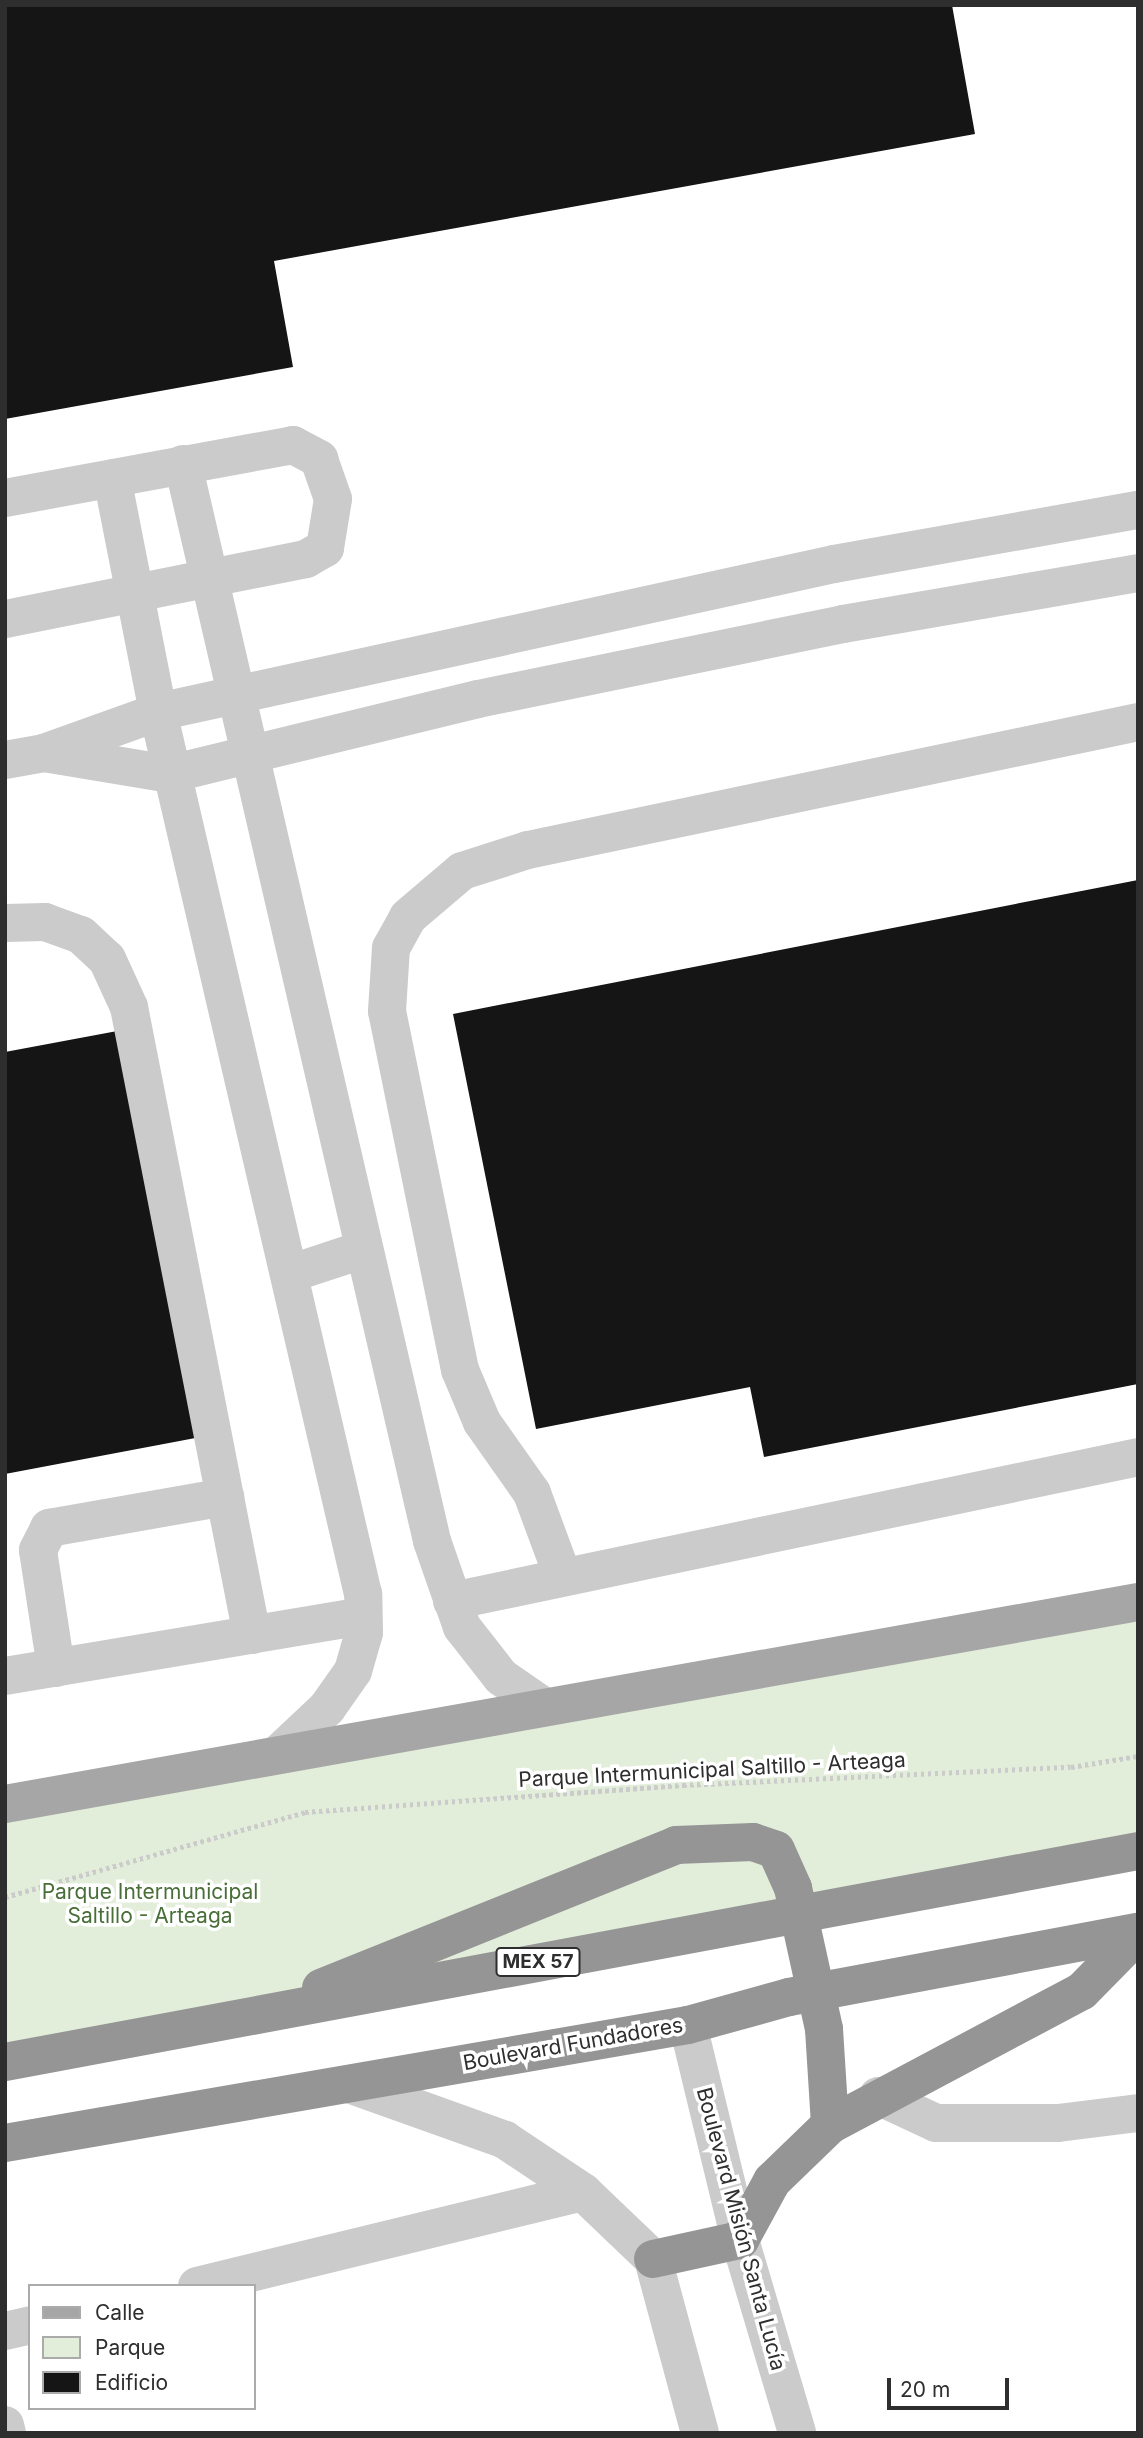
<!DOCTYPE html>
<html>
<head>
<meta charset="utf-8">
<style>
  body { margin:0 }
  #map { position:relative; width:1143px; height:2438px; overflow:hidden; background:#fff; font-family:Inter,sans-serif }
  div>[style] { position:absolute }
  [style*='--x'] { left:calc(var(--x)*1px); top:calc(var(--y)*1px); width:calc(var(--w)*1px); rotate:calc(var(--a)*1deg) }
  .green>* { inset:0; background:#e2edda }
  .building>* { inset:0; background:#151515 }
  .path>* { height:4.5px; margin-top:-2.25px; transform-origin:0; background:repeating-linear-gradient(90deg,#cbcbcb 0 3.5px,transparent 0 7px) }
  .minor>* { height:38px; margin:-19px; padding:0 19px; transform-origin:19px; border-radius:19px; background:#cbcbcb }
  .major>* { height:38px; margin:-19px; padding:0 19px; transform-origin:19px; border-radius:19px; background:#a6a6a6 }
  .highway>* { height:38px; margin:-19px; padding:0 19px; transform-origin:19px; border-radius:19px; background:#959595 }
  span { translate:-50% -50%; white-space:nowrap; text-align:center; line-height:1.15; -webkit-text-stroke:7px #fff; paint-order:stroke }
  .shield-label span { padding:2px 5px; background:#fff; border:2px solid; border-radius:5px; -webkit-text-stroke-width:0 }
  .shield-label { font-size:19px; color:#2e2e2e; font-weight:700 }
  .street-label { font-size:21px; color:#2e2e2e }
  .park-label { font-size:21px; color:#496e37 }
  .frame { position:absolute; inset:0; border:7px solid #2e2e2e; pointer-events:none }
  .legend { position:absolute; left:28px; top:2284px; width:228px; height:126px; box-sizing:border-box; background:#fff; border:2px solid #ababab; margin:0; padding:9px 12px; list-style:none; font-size:21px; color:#2e2e2e }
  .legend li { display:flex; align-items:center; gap:14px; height:35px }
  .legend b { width:35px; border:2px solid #ababab }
  .scale { position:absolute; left:887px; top:2378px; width:122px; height:32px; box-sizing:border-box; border:4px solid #2e2e2e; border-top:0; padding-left:9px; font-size:21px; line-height:24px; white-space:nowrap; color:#2e2e2e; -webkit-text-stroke:5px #fff; paint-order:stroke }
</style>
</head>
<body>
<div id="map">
  <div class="green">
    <i style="clip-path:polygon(1138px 1606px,1138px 1851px,5px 2058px,5px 1804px)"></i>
  </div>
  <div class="building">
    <i style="clip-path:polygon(5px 5px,952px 5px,975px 134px,274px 261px,293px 367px,5px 419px)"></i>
    <i style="clip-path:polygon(1138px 880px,1138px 1384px,764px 1457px,750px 1387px,536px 1429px,453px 1014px)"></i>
    <i style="clip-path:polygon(128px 1029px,206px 1436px,5px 1474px,5px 1052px)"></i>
  </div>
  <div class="path">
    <i style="--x:5;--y:1897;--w:312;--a:-15.8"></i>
    <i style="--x:305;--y:1812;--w:379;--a:-4.1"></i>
    <i style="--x:683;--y:1785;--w:388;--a:-2.7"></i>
    <i style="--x:1071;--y:1767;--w:68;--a:-9.3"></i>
  </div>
  <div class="minor">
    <i style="--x:183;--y:464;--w:1105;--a:76.98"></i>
    <i style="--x:432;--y:1541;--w:91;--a:70.8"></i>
    <i style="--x:462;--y:1627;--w:63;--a:52"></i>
    <i style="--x:501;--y:1677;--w:51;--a:34.6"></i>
    <i style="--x:5;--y:498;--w:293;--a:-10.4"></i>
    <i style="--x:293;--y:445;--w:30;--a:28"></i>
    <i style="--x:319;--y:459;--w:42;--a:70.7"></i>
    <i style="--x:333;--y:499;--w:50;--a:99.3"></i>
    <i style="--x:325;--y:548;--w:22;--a:150"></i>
    <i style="--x:306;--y:559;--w:307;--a:168.7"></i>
    <i style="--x:44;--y:753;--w:128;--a:9.5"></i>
    <i style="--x:170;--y:774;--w:317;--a:-13.7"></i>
    <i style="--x:478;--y:699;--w:373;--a:-11.6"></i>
    <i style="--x:843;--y:624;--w:299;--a:-9.8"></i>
    <i style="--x:5;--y:760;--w:40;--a:-10"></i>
    <i style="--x:44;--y:753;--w:121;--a:-19.8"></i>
    <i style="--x:158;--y:712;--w:238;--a:-101.1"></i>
    <i style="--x:5;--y:923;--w:40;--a:-1.4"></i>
    <i style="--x:45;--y:922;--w:38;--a:20"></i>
    <i style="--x:81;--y:935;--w:35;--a:43"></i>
    <i style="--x:107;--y:959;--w:53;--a:65.4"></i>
    <i style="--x:129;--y:1007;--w:640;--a:78.92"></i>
    <i style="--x:292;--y:1273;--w:74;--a:-18.2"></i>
    <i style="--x:563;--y:1577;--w:90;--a:-110.3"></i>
    <i style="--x:532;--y:1493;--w:87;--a:-125.2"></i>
    <i style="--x:482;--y:1422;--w:56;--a:-112.9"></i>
    <i style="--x:460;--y:1370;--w:366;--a:-101.5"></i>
    <i style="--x:387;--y:1011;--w:63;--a:-86.4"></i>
    <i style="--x:391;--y:948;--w:35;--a:-61"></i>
    <i style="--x:408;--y:917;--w:71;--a:-40.4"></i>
    <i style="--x:462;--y:871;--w:69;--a:-17.7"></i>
    <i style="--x:528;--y:850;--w:623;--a:-11.85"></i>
    <i style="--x:452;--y:1601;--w:701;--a:-11.85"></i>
    <i style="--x:56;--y:1668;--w:119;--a:-98.7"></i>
    <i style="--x:38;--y:1550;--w:25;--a:-63"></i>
    <i style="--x:49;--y:1528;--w:179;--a:-10"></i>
    <i style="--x:5;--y:1676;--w:363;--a:-9.5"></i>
    <i style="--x:279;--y:1753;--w:66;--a:-43.2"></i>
    <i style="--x:327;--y:1708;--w:45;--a:-54.9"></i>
    <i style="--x:353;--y:1671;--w:40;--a:-74"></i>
    <i style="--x:364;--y:1633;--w:39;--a:-91"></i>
    <i style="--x:363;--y:1594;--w:906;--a:-103.08"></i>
    <i style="--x:158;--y:712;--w:692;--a:-12.35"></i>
    <i style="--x:834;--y:564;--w:309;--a:-10.1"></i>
    <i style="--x:688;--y:2025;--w:221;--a:76.4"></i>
    <i style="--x:740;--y:2240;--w:201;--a:73.5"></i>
    <i style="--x:349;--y:2084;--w:166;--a:19.7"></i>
    <i style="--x:505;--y:2140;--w:94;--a:33.7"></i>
    <i style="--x:583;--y:2192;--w:97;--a:43.7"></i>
    <i style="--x:653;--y:2259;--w:180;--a:74.9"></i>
    <i style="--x:878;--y:2096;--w:64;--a:25"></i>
    <i style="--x:936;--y:2123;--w:122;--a:0"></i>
    <i style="--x:1058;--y:2123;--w:81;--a:-7.1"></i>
    <i style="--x:197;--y:2286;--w:397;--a:-13.7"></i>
    <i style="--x:5;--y:2331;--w:26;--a:-13"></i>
    <i style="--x:5;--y:2425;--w:8;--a:76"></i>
  </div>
  <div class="major">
    <i style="--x:5;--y:1804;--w:1151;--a:-10.11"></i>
  </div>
  <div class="highway">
    <i style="--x:321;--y:1988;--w:383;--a:-21.9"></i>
    <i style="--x:676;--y:1845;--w:77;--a:-2.2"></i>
    <i style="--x:753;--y:1842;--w:24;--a:19"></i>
    <i style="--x:776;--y:1850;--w:42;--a:65.9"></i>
    <i style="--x:793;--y:1888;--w:144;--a:77.6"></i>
    <i style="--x:824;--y:2029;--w:96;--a:86.4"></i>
    <i style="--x:5;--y:2062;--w:1152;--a:-10.55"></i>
    <i style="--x:5;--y:2143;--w:693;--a:-9.8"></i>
    <i style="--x:688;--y:2025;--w:105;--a:-15.5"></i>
    <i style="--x:789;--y:1997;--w:355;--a:-10.6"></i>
    <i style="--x:653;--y:2259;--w:89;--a:-12.3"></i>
    <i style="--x:740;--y:2240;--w:67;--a:-61.5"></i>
    <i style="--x:772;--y:2181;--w:81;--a:-44"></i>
    <i style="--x:830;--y:2125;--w:285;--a:-28"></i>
    <i style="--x:1082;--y:1991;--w:80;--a:-45.5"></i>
  </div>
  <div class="shield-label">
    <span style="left:538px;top:1962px">MEX 57</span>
  </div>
  <div class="street-label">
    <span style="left:712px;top:1770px;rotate:-3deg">Parque Intermunicipal Saltillo - Arteaga</span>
    <span style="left:573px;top:2044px;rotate:-10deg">Boulevard Fundadores</span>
    <span style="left:741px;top:2229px;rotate:75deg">Boulevard Misión Santa Lucía</span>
  </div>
  <div class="park-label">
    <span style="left:150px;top:1904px">Parque Intermunicipal<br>Saltillo - Arteaga</span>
  </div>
  <div class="frame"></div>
  <ul class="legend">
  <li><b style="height:9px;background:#a6a6a6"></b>Calle</li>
  <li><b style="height:19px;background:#e2edda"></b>Parque</li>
  <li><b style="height:19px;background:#151515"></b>Edificio</li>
  </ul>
  <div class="scale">20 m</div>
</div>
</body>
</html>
